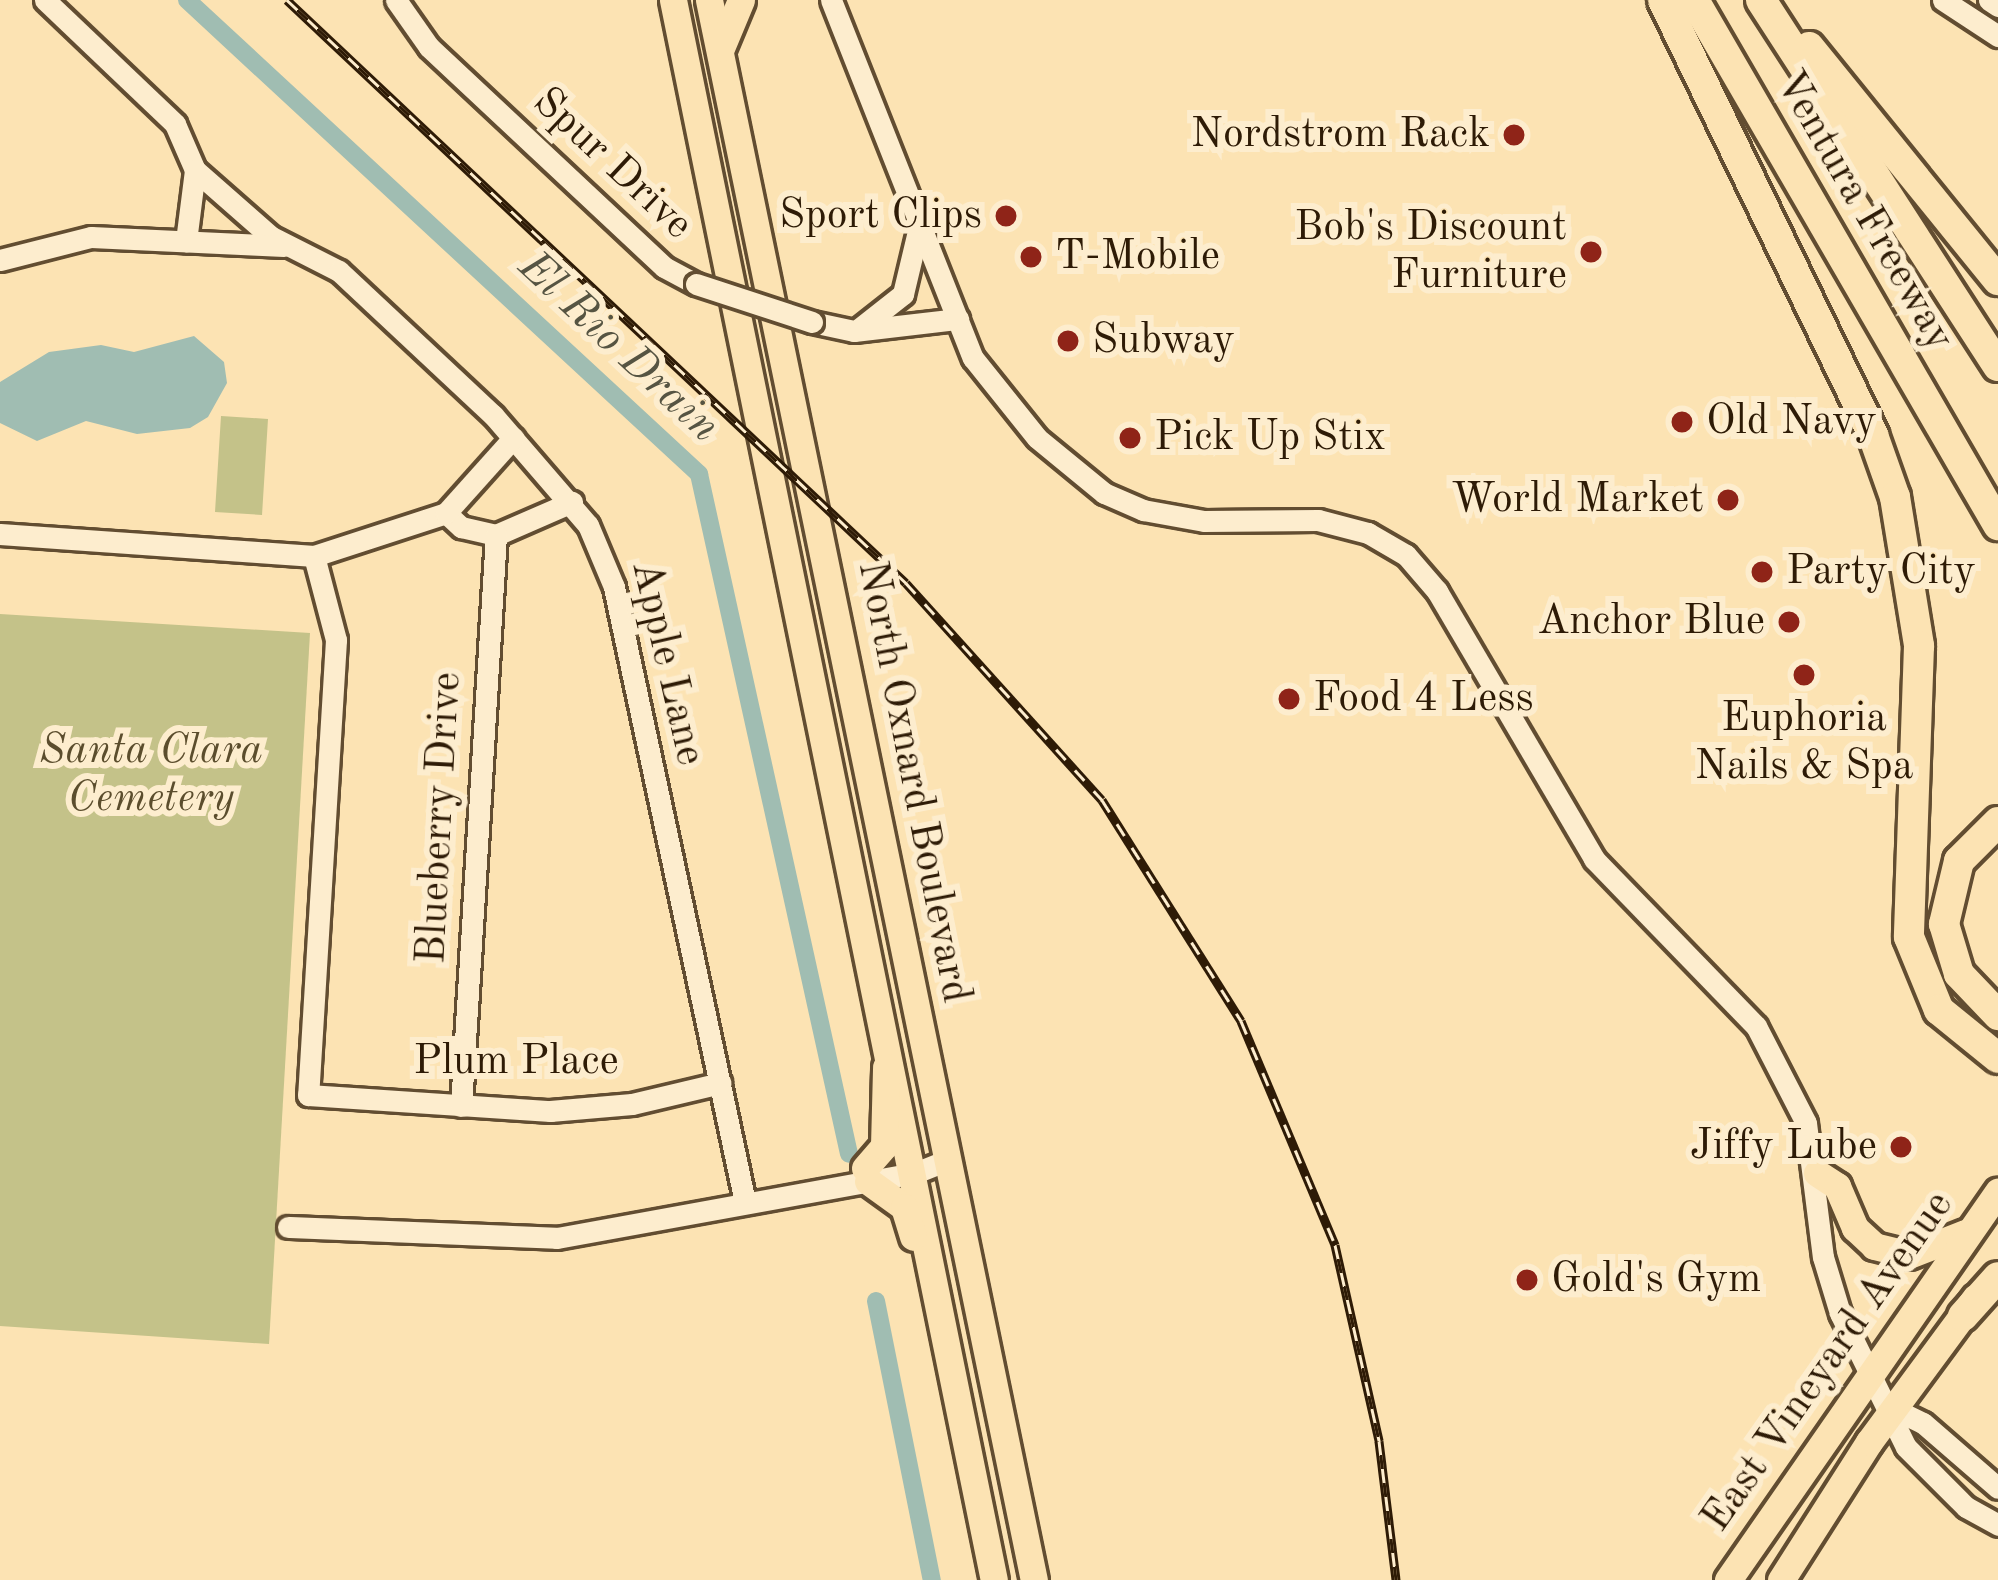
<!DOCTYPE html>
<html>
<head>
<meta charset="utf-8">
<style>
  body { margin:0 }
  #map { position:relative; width:1998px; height:1580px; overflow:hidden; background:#fce3b3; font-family:"Old Standard TT",serif }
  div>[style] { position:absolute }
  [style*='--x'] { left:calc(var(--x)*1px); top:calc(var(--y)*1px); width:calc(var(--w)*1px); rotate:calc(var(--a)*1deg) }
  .green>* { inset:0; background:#c4c289 }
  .water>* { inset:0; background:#a0bdb2 }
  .canal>* { height:18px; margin:-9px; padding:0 9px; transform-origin:9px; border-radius:9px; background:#a0bdb2 }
  .roads { filter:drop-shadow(3px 0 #624d31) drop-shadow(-3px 0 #624d31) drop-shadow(0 3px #624d31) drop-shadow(0 -3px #624d31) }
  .minor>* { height:21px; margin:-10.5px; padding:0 10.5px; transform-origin:10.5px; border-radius:10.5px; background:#fdedce }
  .major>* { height:27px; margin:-13.5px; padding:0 13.5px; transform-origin:13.5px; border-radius:13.5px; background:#fce3b3 }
  .highway>* { height:30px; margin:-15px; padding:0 15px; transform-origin:15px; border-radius:15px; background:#fce3b3 }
  .rail>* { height:9px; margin-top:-4.5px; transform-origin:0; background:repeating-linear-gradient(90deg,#fdedce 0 14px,#2e1b06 0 28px); box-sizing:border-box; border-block:3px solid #2e1b06 }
  .bridges { filter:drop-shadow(3px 0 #624d31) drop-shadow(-3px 0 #624d31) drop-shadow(0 3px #624d31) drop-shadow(0 -3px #624d31) }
  .minor-bridge>* { height:21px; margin:-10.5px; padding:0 10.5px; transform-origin:10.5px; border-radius:10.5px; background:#fdedce }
  .dots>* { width:33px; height:33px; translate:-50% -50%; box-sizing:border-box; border:6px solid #fdedce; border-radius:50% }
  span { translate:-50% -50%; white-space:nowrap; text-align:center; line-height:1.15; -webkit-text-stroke:12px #fdedce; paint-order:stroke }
  .poi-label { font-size:42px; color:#2e1b06 }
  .right { translate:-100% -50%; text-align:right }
  .left { translate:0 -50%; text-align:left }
  .street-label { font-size:42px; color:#2e1b06 }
  .park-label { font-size:42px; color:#5b4d2d; font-style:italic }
  .water-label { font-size:45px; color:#565442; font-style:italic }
</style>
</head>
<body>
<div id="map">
  <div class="green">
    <i style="clip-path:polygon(221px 416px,268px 419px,262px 515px,215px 512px)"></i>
    <i style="clip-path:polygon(0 614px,310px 633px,269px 1344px,0 1326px)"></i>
  </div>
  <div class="water">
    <i style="clip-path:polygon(194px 336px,224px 362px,227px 383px,208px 417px,190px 428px,137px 434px,86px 421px,37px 441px,0 423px,0 382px,49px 352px,101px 345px,134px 352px)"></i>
  </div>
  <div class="canal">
    <i style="--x:187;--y:0;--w:698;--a:42.79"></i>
    <i style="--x:699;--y:474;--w:696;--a:77.56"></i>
    <i style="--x:876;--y:1301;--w:285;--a:78.7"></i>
  </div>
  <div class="roads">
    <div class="minor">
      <i style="--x:45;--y:0;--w:180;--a:43.6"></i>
      <i style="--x:175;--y:124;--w:50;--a:66.5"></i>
      <i style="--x:195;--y:170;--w:72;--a:97.2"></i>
      <i style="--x:396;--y:0;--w:57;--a:54.9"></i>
      <i style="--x:429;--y:47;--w:322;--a:43.1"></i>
      <i style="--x:664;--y:267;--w:36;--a:28"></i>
      <i style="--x:831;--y:0;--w:385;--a:68.4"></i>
      <i style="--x:973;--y:358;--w:102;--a:51.3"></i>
      <i style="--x:1037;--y:438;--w:87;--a:39.4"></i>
      <i style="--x:1104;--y:493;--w:43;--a:23.6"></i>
      <i style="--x:1143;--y:510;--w:62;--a:10.2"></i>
      <i style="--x:1204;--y:521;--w:114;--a:-0.5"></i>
      <i style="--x:1318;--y:520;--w:52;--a:14.6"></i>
      <i style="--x:1368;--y:533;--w:44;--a:30.1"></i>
      <i style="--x:1406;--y:555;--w:48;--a:49.3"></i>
      <i style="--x:1437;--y:591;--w:311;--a:59.6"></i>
      <i style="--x:1594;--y:859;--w:233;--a:45.9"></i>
      <i style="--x:1756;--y:1026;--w:109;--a:62.7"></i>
      <i style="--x:1806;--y:1123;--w:135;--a:82.8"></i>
      <i style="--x:1823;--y:1257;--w:59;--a:73.1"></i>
      <i style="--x:1840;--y:1313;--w:149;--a:63.8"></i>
      <i style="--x:1906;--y:1447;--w:85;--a:45"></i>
      <i style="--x:1966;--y:1507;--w:37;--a:29"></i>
      <i style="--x:1943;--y:0;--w:66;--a:33.2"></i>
      <i style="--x:1989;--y:0;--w:11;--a:34"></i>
      <i style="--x:195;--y:170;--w:100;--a:41.3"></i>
      <i style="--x:270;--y:236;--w:77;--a:26.9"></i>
      <i style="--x:339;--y:271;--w:211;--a:43.1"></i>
      <i style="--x:493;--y:415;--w:145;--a:49.2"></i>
      <i style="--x:588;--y:525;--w:67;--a:67.2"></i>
      <i style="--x:614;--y:587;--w:629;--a:77.98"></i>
      <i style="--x:0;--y:260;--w:94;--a:-14.2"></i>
      <i style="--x:91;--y:237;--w:193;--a:2.7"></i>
      <i style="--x:812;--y:322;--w:43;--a:12.1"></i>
      <i style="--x:854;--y:331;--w:105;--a:-6.6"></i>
      <i style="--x:860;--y:328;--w:55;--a:-38.3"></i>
      <i style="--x:903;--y:294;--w:69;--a:-76.6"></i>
      <i style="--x:446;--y:513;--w:21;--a:43"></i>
      <i style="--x:461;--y:527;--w:36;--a:13"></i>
      <i style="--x:496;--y:535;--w:83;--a:-23.5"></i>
      <i style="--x:0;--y:534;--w:315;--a:4"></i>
      <i style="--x:314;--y:556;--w:139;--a:-18"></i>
      <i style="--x:446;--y:513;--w:101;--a:-48.2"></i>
      <i style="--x:314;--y:556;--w:87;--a:75.3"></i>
      <i style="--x:336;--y:640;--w:456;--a:93.5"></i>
      <i style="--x:308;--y:1095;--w:243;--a:3.8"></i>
      <i style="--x:550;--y:1111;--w:82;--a:-4.9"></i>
      <i style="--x:632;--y:1104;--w:91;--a:-13.3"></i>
      <i style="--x:461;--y:1106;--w:572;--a:-86.49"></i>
      <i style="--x:288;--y:1227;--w:269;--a:2.3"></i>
      <i style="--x:557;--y:1238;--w:364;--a:-10.3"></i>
      <i style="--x:915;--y:1173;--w:37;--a:-22"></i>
      <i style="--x:1894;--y:1409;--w:32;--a:26"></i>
      <i style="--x:1923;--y:1423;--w:99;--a:40.9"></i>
    </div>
    <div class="major">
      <i style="--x:673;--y:0;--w:1612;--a:78.52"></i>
      <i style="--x:709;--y:0;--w:1613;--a:78.38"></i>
      <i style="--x:721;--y:48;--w:52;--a:-67.4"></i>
      <i style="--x:865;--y:1168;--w:29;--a:-49"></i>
      <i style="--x:884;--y:1146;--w:79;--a:-88.5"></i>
      <i style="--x:1817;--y:1173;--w:24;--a:33"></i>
      <i style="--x:1837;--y:1186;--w:46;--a:66.8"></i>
      <i style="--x:1855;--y:1228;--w:26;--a:43"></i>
      <i style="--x:1874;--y:1246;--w:36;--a:14"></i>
      <i style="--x:1909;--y:1255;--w:60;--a:-21.4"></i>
      <i style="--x:868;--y:1181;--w:44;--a:35.8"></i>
      <i style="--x:904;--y:1207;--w:31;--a:73"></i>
      <i style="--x:1728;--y:1580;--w:473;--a:-55.2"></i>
      <i style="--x:1781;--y:1580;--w:164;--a:-57.5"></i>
      <i style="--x:1869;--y:1442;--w:179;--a:-53.6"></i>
    </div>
    <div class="highway">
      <i style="--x:1663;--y:0;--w:483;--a:64.2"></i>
      <i style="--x:1873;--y:435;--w:66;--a:70.5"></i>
      <i style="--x:1895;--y:497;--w:151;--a:80.8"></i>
      <i style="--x:1919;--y:646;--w:291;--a:92"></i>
      <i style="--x:1909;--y:937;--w:79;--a:67.7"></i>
      <i style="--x:1939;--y:1010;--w:76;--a:39.1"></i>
      <i style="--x:1694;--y:0;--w:607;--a:59.93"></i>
      <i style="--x:1761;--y:0;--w:436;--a:57.1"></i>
      <i style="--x:1809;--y:47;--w:300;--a:51"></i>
      <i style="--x:1998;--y:822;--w:55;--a:135"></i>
      <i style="--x:1959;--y:861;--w:65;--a:103.4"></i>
      <i style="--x:1944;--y:924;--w:52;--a:73.3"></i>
      <i style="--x:1959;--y:974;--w:57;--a:46.4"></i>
      <i style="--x:1963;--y:1316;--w:52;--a:-48.1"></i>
    </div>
  </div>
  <div class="rail">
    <i style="--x:287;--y:0;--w:850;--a:43.28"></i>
    <i style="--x:906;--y:583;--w:292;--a:47.9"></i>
    <i style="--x:1102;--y:800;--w:261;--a:57.8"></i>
    <i style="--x:1241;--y:1021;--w:243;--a:67.2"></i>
    <i style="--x:1335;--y:1245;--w:201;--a:77.3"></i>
    <i style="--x:1379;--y:1441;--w:140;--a:83"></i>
  </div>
  <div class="bridges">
    <div class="minor-bridge">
      <i style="--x:696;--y:284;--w:122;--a:18.1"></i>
    </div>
  </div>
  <div class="dots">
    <i style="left:1514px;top:135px;background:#8f2418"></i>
    <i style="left:1006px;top:216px;background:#8f2418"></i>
    <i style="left:1591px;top:252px;background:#8f2418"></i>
    <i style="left:1031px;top:257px;background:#8f2418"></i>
    <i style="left:1068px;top:341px;background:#8f2418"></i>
    <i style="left:1682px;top:422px;background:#8f2418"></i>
    <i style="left:1130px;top:438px;background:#8f2418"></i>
    <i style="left:1728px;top:500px;background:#8f2418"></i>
    <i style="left:1762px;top:572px;background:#8f2418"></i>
    <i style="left:1789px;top:622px;background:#8f2418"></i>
    <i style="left:1804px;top:675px;background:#8f2418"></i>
    <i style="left:1289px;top:699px;background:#8f2418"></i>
    <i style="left:1901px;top:1147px;background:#8f2418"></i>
    <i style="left:1527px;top:1280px;background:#8f2418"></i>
  </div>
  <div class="poi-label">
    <span class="right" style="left:1490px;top:135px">Nordstrom Rack</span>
    <span class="right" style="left:982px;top:216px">Sport Clips</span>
    <span class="right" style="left:1567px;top:252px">Bob's Discount<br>Furniture</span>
    <span class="left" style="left:1055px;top:257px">T-Mobile</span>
    <span class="left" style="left:1092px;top:341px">Subway</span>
    <span class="left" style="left:1706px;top:422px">Old Navy</span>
    <span class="left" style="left:1154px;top:438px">Pick Up Stix</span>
    <span class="right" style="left:1704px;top:500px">World Market</span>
    <span class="left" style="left:1786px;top:572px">Party City</span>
    <span class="right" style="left:1765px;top:622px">Anchor Blue</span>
    <span class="left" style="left:1313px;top:699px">Food 4 Less</span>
    <span style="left:1804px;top:743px">Euphoria<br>Nails &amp; Spa</span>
    <span class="right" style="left:1877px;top:1147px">Jiffy Lube</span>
    <span class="left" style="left:1551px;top:1280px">Gold's Gym</span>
  </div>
  <div class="street-label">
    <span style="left:612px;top:164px;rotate:43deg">Spur Drive</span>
    <span style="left:1864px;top:211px;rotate:60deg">Ventura Freeway</span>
    <span style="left:667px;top:663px;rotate:77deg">Apple Lane</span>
    <span style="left:913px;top:782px;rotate:79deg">North Oxnard Boulevard</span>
    <span style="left:440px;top:818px;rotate:-87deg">Blueberry Drive</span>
    <span style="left:516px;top:1062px">Plum Place</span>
    <span style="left:1828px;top:1362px;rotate:-55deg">East Vineyard Avenue</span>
  </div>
  <div class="park-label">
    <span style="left:151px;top:775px">Santa Clara<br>Cemetery</span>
  </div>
  <div class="water-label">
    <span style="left:618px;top:348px;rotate:43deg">El Rio Drain</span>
  </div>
</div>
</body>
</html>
